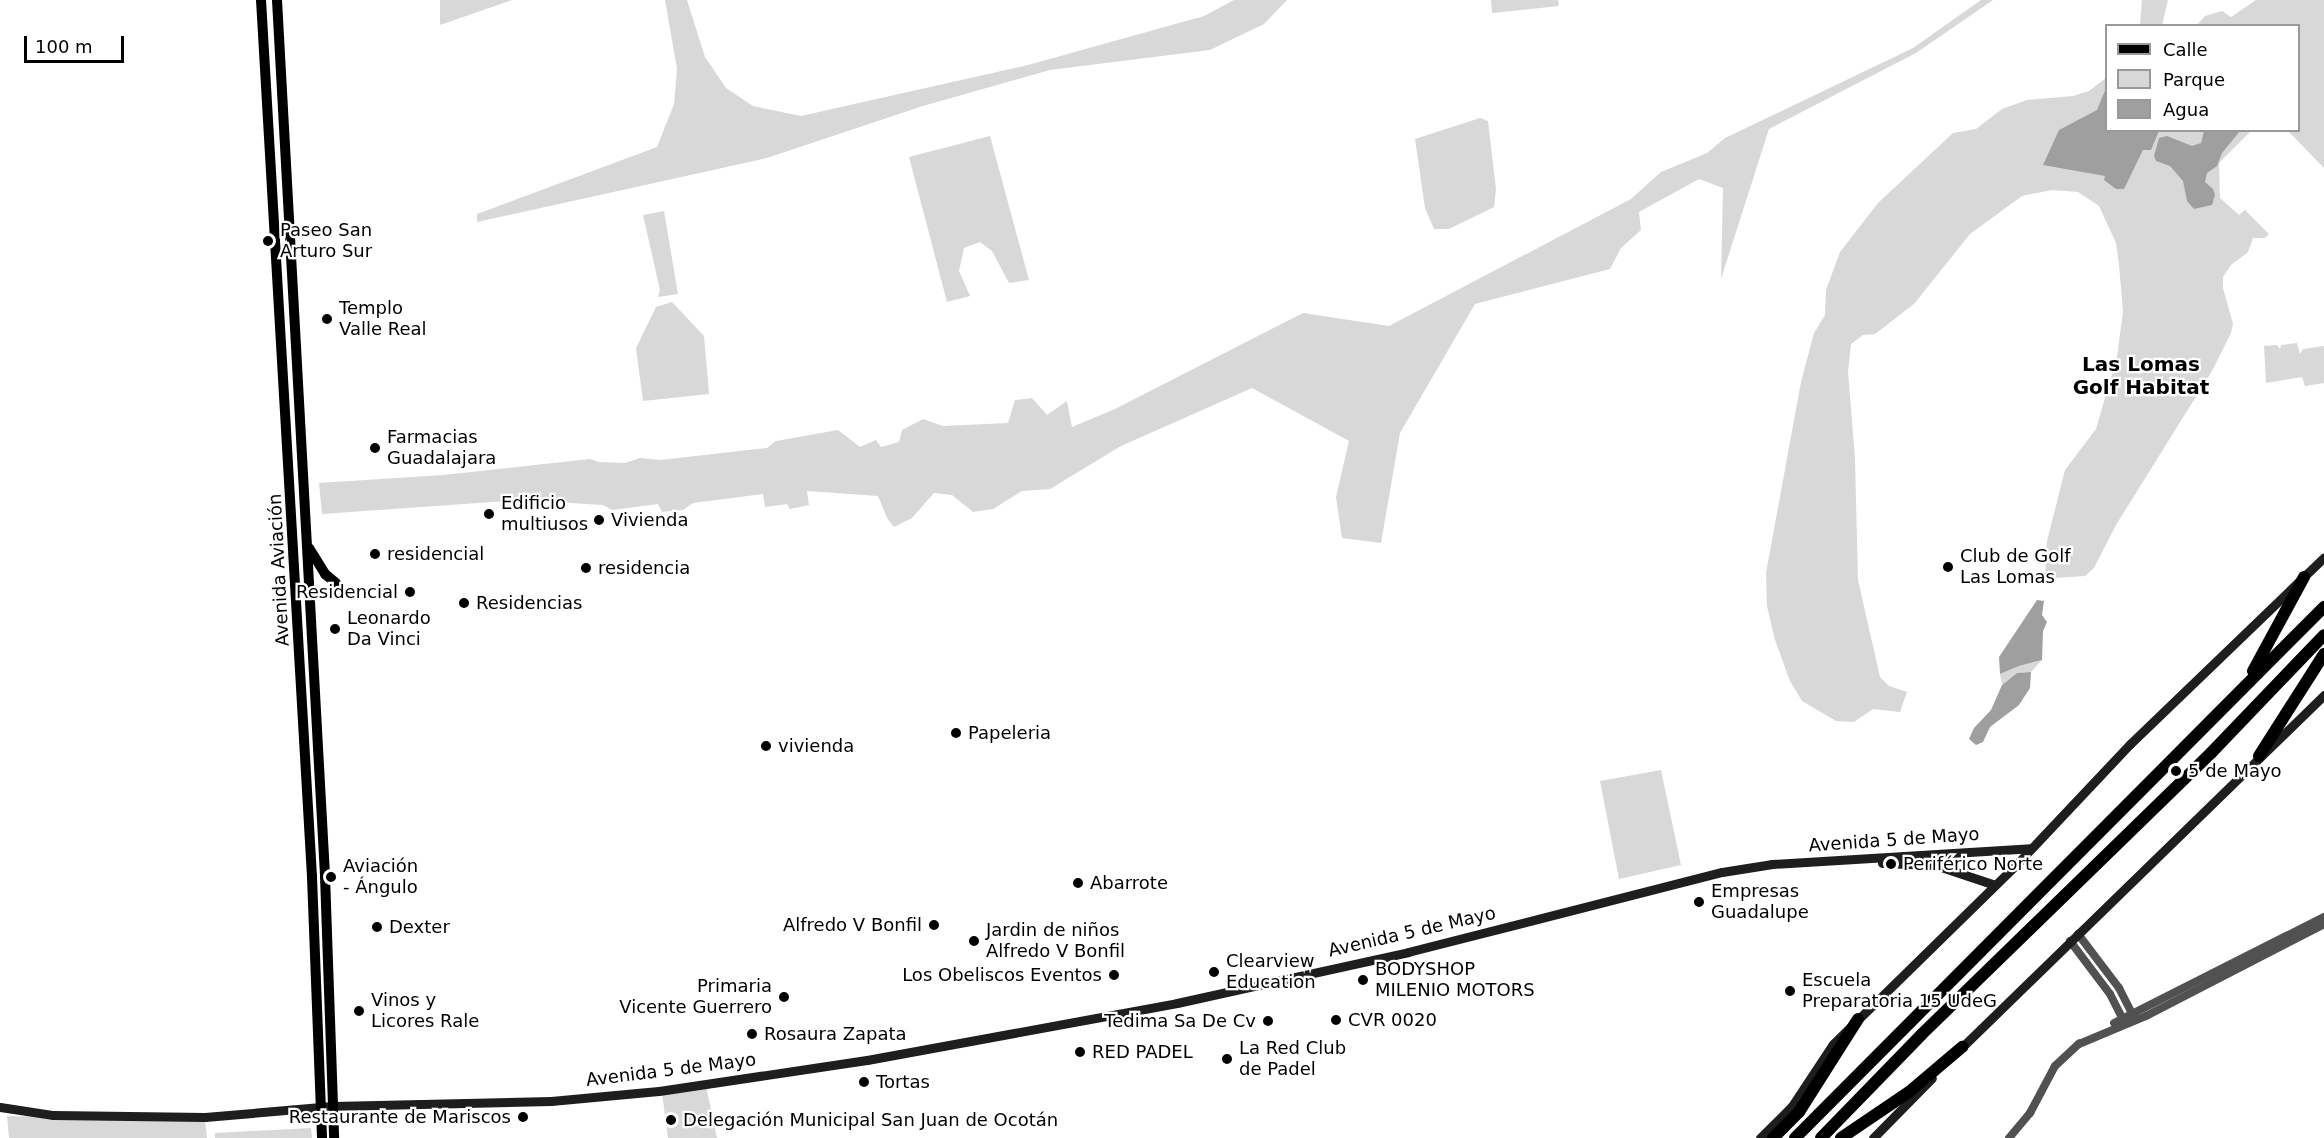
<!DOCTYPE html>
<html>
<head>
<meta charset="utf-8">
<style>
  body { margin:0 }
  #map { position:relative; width:2324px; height:1138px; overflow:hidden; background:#fff; font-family:"DejaVu Sans",sans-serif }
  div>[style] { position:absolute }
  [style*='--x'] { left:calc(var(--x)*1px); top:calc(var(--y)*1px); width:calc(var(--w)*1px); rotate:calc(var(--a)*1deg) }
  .green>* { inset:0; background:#d8d8d8 }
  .water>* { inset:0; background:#9f9f9f }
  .tertiary>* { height:8px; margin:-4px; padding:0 4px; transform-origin:4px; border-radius:4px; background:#515151 }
  .secondary>* { height:9px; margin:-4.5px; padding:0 4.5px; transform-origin:4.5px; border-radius:4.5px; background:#1e1e1e }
  .primary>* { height:10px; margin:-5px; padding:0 5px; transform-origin:5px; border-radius:5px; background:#000 }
  .motorway>* { height:12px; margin:-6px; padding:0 6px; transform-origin:6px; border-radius:6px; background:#000 }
  .dots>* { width:16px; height:16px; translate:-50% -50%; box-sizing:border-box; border:3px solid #fff; border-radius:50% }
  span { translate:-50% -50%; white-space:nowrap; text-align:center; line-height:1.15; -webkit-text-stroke:4.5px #fff; paint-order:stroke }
  .poi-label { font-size:18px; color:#000 }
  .left { translate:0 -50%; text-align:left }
  .right { translate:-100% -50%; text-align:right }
  .street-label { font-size:18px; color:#000 }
  .neighbourhood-label { font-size:20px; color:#000; font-weight:700 }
  .legend { position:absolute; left:2105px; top:24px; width:195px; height:108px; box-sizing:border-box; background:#fff; border:2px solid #999; margin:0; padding:8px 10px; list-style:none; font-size:18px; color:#000 }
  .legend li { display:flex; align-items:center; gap:12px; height:30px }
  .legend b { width:30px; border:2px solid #999 }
  .scale { position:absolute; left:24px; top:36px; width:100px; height:27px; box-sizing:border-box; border:3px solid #000; border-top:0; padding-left:8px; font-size:18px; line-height:21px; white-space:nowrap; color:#000; -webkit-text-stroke:4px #fff; paint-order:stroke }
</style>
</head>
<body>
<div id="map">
  <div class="green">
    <i style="clip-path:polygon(440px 0,512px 0,440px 25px)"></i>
    <i style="clip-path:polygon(665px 0,687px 0,705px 57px,726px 88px,753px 106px,801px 116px,1028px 65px,1204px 16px,1234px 0,1287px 0,1264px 24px,1210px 50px,1050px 70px,923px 106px,767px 158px,477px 222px,477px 214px,657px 147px,674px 104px,677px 69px)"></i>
    <i style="clip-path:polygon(1491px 0,1558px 0,1559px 6px,1492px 13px)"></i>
    <i style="clip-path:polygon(1981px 0,1993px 0,1916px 53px,1769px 129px,1721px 279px,1723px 188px,1699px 179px,1639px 212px,1641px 230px,1621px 248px,1610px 269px,1475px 304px,1400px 433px,1381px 543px,1342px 538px,1336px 497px,1349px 441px,1252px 388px,1121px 446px,1050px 489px,1022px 491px,993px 509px,973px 512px,952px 495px,934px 493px,912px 518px,894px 527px,887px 518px,878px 496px,807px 491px,809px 505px,790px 509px,787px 504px,765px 507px,763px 494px,693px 503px,683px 510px,662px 512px,658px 504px,612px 510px,603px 505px,521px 500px,322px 514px,319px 483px,443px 475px,590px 459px,599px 462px,625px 463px,640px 458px,660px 460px,767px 448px,776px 441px,838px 430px,860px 447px,876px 440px,881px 447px,899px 442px,902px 430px,923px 419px,943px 426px,1008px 423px,1015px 400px,1032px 398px,1047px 415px,1067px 401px,1072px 427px,1115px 409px,1303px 313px,1389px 326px,1631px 199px,1661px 172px,1707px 153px,1725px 138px,1913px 48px)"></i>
    <i style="clip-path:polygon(2142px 0,2168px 0,2162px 25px,2140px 25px)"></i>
    <i style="clip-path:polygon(2256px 0,2324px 0,2324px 168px,2288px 131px,2298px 130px,2298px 26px,2197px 25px,2205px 16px,2222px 11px,2231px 17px)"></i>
    <i style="clip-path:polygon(2106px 78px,2106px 130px,2251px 131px,2219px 163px,2220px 198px,2239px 215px,2245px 210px,2269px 234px,2265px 238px,2253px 238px,2248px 252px,2231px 265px,2223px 277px,2223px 288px,2233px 324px,2231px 333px,2212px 371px,2116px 525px,2094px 568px,2085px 576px,2054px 578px,2045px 575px,2047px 541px,2065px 470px,2096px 429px,2117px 357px,2123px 311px,2119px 265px,2116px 243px,2099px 206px,2078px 192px,2052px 190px,2022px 196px,1970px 234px,1914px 304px,1875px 334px,1863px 335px,1851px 344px,1848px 372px,1855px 458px,1858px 580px,1880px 677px,1889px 686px,1907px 692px,1900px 712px,1873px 709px,1854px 722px,1836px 721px,1802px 701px,1790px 681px,1775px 640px,1767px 606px,1766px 573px,1801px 382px,1814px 333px,1825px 315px,1826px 290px,1840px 252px,1878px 203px,1953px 133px,1976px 129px,2002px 109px,2027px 100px,2073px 96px,2089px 91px)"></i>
    <i style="clip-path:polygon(1480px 118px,1488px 121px,1496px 189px,1494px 207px,1449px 229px,1434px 229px,1425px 208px,1415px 139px)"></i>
    <i style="clip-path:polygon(990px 136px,1029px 280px,1009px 283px,992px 251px,980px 242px,964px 248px,959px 271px,970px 296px,947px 302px,909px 157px)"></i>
    <i style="clip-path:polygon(664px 211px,678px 294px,658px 297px,660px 290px,643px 215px)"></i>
    <i style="clip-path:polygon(672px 302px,704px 336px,709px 394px,643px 401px,636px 348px,656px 307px)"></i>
    <i style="clip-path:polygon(2297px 343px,2300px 354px,2303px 349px,2324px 346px,2324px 383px,2305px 386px,2302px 377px,2266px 383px,2264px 346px,2277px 345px,2280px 349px,2281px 345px)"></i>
    <i style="clip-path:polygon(2042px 660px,2031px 672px,2017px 673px,2002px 685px,2000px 674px,2019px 666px)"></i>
    <i style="clip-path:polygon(1661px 770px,1681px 865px,1619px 879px,1600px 781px)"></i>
    <i style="clip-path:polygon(706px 1086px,717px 1138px,668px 1138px,662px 1093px)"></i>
    <i style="clip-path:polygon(7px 1116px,205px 1120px,207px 1138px,9px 1138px)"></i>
    <i style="clip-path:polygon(311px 1128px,312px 1138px,215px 1138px,215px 1133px)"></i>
  </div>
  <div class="water">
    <i style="clip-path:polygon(2106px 88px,2106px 130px,2159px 131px,2151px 150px,2143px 150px,2124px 189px,2116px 189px,2104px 180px,2105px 176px,2043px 165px,2059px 130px,2097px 110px)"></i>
    <i style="clip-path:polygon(2204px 131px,2240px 131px,2222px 153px,2217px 166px,2207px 173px,2205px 182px,2213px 189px,2215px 195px,2212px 205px,2194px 209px,2187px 201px,2183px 181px,2170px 166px,2156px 161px,2154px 156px,2159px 138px,2167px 136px,2192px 146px,2201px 143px)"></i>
    <i style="clip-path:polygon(2037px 600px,2044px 601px,2042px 615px,2047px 622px,2043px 631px,2042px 660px,2019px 666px,2000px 674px,1999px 657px)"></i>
    <i style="clip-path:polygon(2031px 672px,2030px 688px,2019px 705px,1990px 727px,1983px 742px,1976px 745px,1969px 739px,1974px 728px,1991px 710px,2002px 685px,2017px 673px)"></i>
  </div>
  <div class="tertiary">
    <i style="--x:2078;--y:934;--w:68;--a:52.8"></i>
    <i style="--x:2119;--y:988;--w:34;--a:63"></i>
    <i style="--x:2070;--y:941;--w:66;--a:53"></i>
    <i style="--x:2110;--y:994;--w:33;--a:63"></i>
    <i style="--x:2114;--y:1023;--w:235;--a:-26.8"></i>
    <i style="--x:2009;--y:1138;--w:33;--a:-50"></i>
    <i style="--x:2030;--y:1113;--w:53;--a:-62"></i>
    <i style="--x:2055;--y:1066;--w:33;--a:-43"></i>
    <i style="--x:2079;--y:1044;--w:73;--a:-22.7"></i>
    <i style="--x:2146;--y:1016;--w:200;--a:-27.3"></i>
  </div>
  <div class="secondary">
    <i style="--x:1882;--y:863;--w:53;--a:2.2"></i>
    <i style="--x:1935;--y:865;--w:63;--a:18.4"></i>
    <i style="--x:1958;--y:1051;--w:511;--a:-44.21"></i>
    <i style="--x:0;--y:1107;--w:54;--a:8.6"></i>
    <i style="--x:53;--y:1115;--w:152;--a:0.8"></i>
    <i style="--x:205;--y:1117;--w:128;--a:-4.9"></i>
    <i style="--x:333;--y:1106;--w:218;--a:-1.3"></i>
    <i style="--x:551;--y:1101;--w:108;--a:-5.3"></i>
    <i style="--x:659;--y:1091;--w:210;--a:-8.5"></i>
    <i style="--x:867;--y:1060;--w:315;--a:-10.4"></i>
    <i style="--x:1177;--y:1003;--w:237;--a:-12.4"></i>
    <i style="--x:1408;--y:952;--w:324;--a:-14.3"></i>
    <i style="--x:1722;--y:872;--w:51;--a:-9.1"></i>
    <i style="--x:1772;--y:864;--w:259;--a:-3.5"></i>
    <i style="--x:1760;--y:1138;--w:45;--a:-45"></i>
    <i style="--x:1792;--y:1106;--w:74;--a:-56.5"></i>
    <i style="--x:1833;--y:1044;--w:253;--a:-44.4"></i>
    <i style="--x:2014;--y:867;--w:169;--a:-46.7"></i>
    <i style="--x:2130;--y:744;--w:269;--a:-43.9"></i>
    <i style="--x:1873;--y:1138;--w:84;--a:-45.5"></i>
  </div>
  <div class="primary">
    <i style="--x:261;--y:0;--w:878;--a:86.67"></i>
    <i style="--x:312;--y:877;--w:261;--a:87.8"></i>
    <i style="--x:277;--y:0;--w:877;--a:86.86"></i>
    <i style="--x:325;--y:876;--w:262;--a:88"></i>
    <i style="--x:309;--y:548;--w:31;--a:58"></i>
    <i style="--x:325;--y:574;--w:14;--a:39"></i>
  </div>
  <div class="motorway">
    <i style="--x:2253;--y:671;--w:107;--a:-61.5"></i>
    <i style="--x:2259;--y:756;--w:121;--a:-57.5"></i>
    <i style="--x:1773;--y:1138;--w:37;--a:-45"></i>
    <i style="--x:1799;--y:1112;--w:110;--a:-57.6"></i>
    <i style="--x:1795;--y:1138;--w:750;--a:-45.11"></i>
    <i style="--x:1821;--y:1138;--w:144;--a:-45.8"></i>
    <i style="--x:1921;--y:1035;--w:405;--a:-44.2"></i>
    <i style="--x:2211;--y:753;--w:163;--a:-46.2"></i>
    <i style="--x:1841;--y:1138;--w:82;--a:-34.1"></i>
    <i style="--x:1909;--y:1092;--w:70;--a:-40.3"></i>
  </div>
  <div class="dots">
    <i style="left:268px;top:241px;background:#000"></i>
    <i style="left:327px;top:319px;background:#000"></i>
    <i style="left:375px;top:448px;background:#000"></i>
    <i style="left:489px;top:514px;background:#000"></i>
    <i style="left:599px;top:520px;background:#000"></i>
    <i style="left:375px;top:554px;background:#000"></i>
    <i style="left:1948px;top:567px;background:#000"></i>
    <i style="left:586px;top:568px;background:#000"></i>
    <i style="left:410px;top:592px;background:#000"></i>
    <i style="left:464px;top:603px;background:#000"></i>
    <i style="left:335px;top:629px;background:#000"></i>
    <i style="left:956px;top:733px;background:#000"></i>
    <i style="left:766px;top:746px;background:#000"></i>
    <i style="left:2176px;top:771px;background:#000"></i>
    <i style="left:1891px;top:864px;background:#000"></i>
    <i style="left:331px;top:877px;background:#000"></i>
    <i style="left:1078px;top:883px;background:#000"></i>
    <i style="left:1699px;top:902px;background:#000"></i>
    <i style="left:934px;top:925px;background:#000"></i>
    <i style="left:377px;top:927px;background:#000"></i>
    <i style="left:974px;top:941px;background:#000"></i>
    <i style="left:1214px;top:972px;background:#000"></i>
    <i style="left:1114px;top:975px;background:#000"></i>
    <i style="left:1363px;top:980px;background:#000"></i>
    <i style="left:1790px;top:991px;background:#000"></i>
    <i style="left:784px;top:997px;background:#000"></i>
    <i style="left:359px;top:1011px;background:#000"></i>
    <i style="left:1336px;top:1020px;background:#000"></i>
    <i style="left:1268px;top:1021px;background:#000"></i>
    <i style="left:752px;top:1034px;background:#000"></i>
    <i style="left:1080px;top:1052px;background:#000"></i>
    <i style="left:1227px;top:1059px;background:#000"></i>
    <i style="left:864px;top:1082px;background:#000"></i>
    <i style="left:523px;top:1117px;background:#000"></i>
    <i style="left:671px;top:1120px;background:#000"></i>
  </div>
  <div class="poi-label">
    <span class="left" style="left:280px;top:241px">Paseo San<br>Arturo Sur</span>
    <span class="left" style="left:339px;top:319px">Templo<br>Valle Real</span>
    <span class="left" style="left:387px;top:448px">Farmacias<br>Guadalajara</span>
    <span class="left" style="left:501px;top:514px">Edificio<br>multiusos</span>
    <span class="left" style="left:611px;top:520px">Vivienda</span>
    <span class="left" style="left:387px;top:554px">residencial</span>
    <span class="left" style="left:1960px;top:567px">Club de Golf<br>Las Lomas</span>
    <span class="left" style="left:598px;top:568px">residencia</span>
    <span class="right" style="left:398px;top:592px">Residencial</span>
    <span class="left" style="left:476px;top:603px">Residencias</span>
    <span class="left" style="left:347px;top:629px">Leonardo<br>Da Vinci</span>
    <span class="left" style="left:968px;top:733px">Papeleria</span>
    <span class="left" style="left:778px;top:746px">vivienda</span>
    <span class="left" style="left:2188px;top:771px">5 de Mayo</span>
    <span class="left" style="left:1903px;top:864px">Periférico Norte</span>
    <span class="left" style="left:343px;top:877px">Aviación<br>- Ángulo</span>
    <span class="left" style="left:1090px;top:883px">Abarrote</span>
    <span class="left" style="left:1711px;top:902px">Empresas<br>Guadalupe</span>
    <span class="right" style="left:922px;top:925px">Alfredo V Bonfil</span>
    <span class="left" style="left:389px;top:927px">Dexter</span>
    <span class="left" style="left:986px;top:941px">Jardin de niños<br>Alfredo V Bonfil</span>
    <span class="left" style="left:1226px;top:972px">Clearview<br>Education</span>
    <span class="left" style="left:1375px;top:980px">BODYSHOP<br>MILENIO MOTORS</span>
    <span class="right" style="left:1102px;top:975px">Los Obeliscos Eventos</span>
    <span class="left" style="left:1802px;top:991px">Escuela<br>Preparatoria 15 UdeG</span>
    <span class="right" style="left:772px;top:997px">Primaria<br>Vicente Guerrero</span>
    <span class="left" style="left:371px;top:1011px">Vinos y<br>Licores Rale</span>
    <span class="left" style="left:1348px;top:1020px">CVR 0020</span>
    <span class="right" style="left:1256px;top:1021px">Tedima Sa De Cv</span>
    <span class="left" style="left:764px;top:1034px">Rosaura Zapata</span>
    <span class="left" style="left:1239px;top:1059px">La Red Club<br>de Padel</span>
    <span class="left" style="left:1092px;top:1052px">RED PADEL</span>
    <span class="left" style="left:876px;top:1082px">Tortas</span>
    <span class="right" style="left:511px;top:1117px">Restaurante de Mariscos</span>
    <span class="left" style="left:683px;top:1120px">Delegación Municipal San Juan de Ocotán</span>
  </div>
  <div class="street-label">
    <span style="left:279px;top:570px;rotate:-93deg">Avenida Aviación</span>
    <span style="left:1894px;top:840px;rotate:-4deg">Avenida 5 de Mayo</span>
    <span style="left:1412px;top:932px;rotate:-13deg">Avenida 5 de Mayo</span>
    <span style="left:671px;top:1070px;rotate:-7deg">Avenida 5 de Mayo</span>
  </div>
  <div class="neighbourhood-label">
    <span style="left:2141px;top:376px">Las Lomas<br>Golf Habitat</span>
  </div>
  <ul class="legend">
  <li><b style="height:8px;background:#000"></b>Calle</li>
  <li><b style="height:16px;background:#d8d8d8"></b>Parque</li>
  <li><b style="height:16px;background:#9f9f9f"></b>Agua</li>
  </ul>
  <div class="scale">100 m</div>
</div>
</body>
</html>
